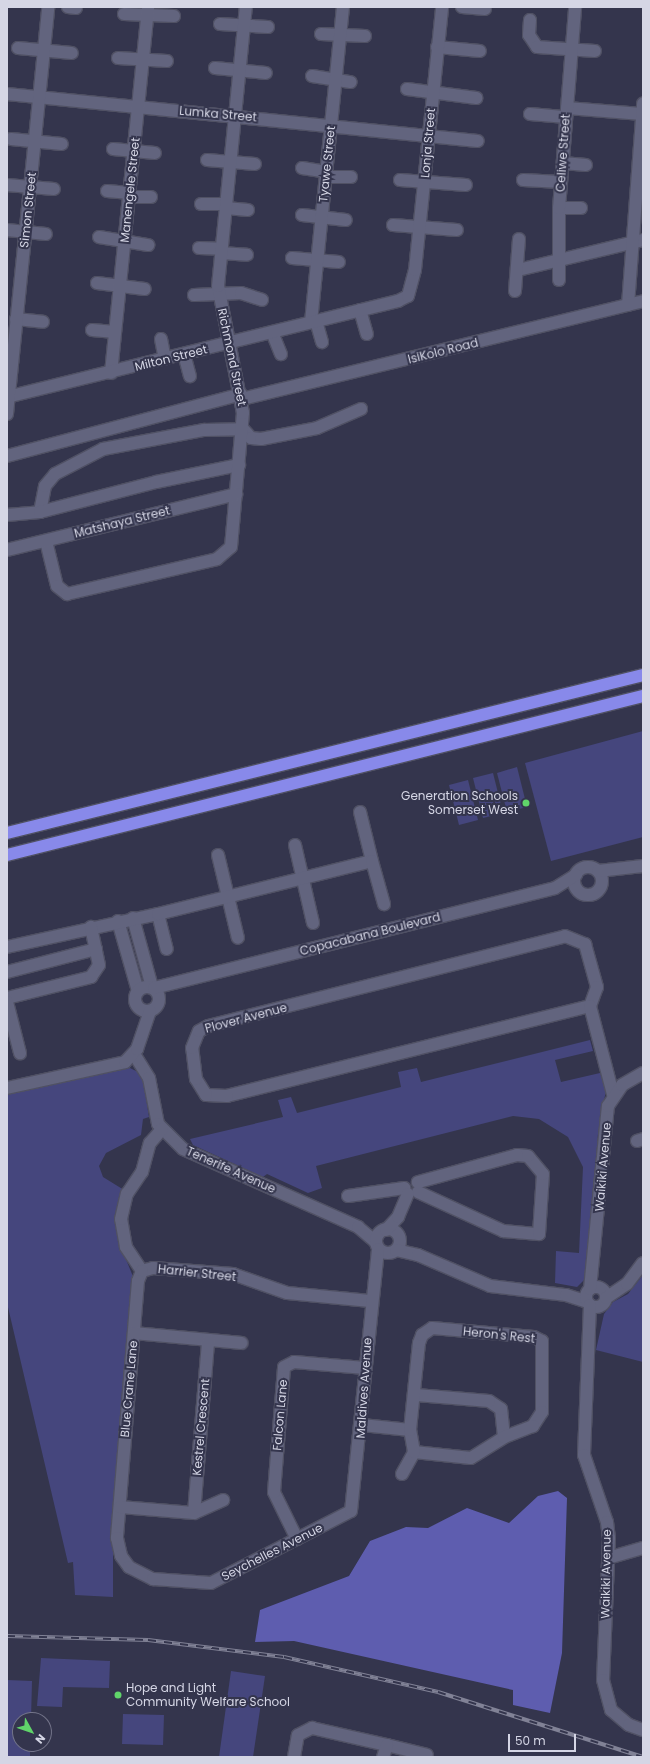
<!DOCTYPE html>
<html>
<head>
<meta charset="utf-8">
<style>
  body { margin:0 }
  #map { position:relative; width:650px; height:1764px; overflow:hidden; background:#34354d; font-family:Poppins,sans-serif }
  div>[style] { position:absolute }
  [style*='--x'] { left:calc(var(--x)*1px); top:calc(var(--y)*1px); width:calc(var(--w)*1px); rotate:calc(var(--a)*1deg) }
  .green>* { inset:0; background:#45467d }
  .forest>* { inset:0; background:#5e5daf }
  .roads { filter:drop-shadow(1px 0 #505164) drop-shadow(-1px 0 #505164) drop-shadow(0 1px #505164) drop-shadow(0 -1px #505164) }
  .minor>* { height:12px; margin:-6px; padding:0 6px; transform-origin:6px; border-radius:6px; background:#62647e }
  .minor>.ring { margin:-6px; padding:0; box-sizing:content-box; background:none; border:12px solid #62647e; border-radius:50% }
  .highway>* { height:12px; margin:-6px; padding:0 6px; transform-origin:6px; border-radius:6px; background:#8889ea }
  .rail>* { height:4px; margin-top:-2px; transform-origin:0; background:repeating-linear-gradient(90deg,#34354d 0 8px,#818296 0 16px); box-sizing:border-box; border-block:1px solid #818296 }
  .dots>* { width:11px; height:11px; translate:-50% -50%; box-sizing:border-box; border:2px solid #34354d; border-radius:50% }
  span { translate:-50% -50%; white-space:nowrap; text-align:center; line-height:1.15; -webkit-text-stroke:4px #34354d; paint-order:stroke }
  .street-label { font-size:12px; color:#d5d6e5 }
  .poi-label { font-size:12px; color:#d5d6e5 }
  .right { translate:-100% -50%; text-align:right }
  .left { translate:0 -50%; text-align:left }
  .frame { position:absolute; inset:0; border:8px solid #d5d6e5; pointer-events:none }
  .north { position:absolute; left:12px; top:1712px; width:40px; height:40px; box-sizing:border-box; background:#34354d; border:1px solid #74758a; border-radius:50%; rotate:130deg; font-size:11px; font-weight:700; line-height:16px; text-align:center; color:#d5d6e5 }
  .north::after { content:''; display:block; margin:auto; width:14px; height:18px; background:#60d56a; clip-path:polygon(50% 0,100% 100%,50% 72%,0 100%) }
  .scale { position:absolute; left:508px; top:1734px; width:68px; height:18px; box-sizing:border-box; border:2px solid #d5d6e5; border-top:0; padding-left:5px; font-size:12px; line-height:14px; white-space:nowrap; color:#d5d6e5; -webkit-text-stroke:3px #34354d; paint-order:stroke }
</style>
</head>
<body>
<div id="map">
  <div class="green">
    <i style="clip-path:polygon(643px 731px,643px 837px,551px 861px,525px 763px)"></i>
    <i style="clip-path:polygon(517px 767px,527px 807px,507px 812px,497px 773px)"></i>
    <i style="clip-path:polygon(493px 773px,503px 813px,483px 818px,473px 778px)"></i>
    <i style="clip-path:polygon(468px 780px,478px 820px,459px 825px,449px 785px)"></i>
    <i style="clip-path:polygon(590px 1040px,593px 1051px,555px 1060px,561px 1082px,600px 1073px,606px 1090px,598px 1134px,586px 1278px,577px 1287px,555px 1283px,556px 1251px,579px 1253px,583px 1167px,568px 1137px,539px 1119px,513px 1116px,316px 1166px,322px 1188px,308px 1193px,267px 1174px,263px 1177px,193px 1145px,190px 1139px,283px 1117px,278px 1100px,291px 1097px,297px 1113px,401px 1087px,398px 1072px,417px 1068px,421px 1082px)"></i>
    <i style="clip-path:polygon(130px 1068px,142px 1074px,149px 1117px,143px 1119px,141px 1135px,106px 1153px,99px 1166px,103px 1177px,124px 1190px,121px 1247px,134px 1279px,113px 1538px,113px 1597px,75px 1595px,73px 1562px,68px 1563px,7px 1303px,7px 1093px)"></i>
    <i style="clip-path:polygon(643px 1275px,643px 1362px,596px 1350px,604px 1314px,613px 1302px,628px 1294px)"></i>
    <i style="clip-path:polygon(41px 1658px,110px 1661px,109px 1688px,63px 1687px,62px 1707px,37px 1706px)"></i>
    <i style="clip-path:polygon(231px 1671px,265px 1676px,253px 1757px,219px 1757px)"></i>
    <i style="clip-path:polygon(7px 1680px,32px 1681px,31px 1720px,20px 1720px,20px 1744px,30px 1744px,30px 1757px,7px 1757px)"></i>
    <i style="clip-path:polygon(123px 1714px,164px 1715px,163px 1745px,122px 1744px)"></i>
  </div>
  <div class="forest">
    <i style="clip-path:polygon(558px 1491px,567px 1498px,562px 1653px,550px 1713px,513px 1705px,513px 1690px,294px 1641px,255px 1642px,260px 1610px,349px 1576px,370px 1541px,406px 1527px,428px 1528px,467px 1508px,509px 1523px,538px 1496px)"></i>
  </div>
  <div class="roads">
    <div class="minor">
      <i style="--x:68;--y:7;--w:8;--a:7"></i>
      <i style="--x:462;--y:7;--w:23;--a:5"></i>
      <i style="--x:124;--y:14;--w:50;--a:2.3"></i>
      <i style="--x:530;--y:20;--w:15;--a:94"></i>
      <i style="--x:529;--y:35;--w:14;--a:56"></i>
      <i style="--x:537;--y:47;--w:58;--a:3.9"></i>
      <i style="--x:220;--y:24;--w:48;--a:3.6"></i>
      <i style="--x:321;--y:34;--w:44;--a:2.6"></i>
      <i style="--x:437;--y:47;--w:43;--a:5.3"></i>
      <i style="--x:18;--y:48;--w:54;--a:5.3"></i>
      <i style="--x:118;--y:58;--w:49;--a:3.5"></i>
      <i style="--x:215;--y:68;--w:51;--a:5.6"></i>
      <i style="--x:312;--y:76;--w:39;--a:9"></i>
      <i style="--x:407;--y:89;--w:70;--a:7.4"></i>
      <i style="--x:7;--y:94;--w:473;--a:5.7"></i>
      <i style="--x:567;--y:108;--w:75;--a:4.6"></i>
      <i style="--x:530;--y:114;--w:36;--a:5"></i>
      <i style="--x:11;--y:139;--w:51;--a:5.6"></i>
      <i style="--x:113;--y:149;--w:42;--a:5.4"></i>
      <i style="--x:207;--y:160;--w:48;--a:4.8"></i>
      <i style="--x:563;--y:163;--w:23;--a:5"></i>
      <i style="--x:302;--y:168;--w:25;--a:9"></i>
      <i style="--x:326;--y:177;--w:25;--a:0"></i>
      <i style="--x:400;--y:180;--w:66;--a:4.3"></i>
      <i style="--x:523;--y:180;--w:38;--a:3"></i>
      <i style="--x:7;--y:185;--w:47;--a:4.9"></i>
      <i style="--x:107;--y:191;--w:23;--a:5"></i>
      <i style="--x:129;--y:197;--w:22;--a:0"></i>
      <i style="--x:201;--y:204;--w:25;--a:0"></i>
      <i style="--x:226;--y:208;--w:22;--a:5"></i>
      <i style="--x:559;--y:208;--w:22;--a:0"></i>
      <i style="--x:302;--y:215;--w:44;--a:6.5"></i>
      <i style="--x:393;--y:225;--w:64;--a:4.5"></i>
      <i style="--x:7;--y:230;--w:39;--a:6"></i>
      <i style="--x:99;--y:237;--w:50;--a:9.3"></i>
      <i style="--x:199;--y:248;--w:23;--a:2"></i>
      <i style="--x:221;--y:253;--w:26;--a:4"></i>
      <i style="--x:292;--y:258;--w:47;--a:4.9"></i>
      <i style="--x:518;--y:270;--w:129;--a:-13.5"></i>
      <i style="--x:559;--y:280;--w:72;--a:-90"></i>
      <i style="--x:559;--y:208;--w:202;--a:-85.4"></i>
      <i style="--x:97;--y:283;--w:48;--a:7.1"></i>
      <i style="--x:515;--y:291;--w:52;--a:-85.6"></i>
      <i style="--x:194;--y:295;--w:47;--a:-2.4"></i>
      <i style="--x:241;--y:293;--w:22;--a:18"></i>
      <i style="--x:628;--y:305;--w:202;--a:-85.7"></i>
      <i style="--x:360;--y:310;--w:25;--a:74"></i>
      <i style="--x:16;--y:319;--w:27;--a:6"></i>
      <i style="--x:316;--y:321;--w:22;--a:74"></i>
      <i style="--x:311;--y:322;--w:317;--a:-84.2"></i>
      <i style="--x:92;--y:330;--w:23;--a:5"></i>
      <i style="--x:272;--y:332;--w:24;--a:68"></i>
      <i style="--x:161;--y:339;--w:20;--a:79"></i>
      <i style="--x:184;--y:354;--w:23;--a:75"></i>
      <i style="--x:111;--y:373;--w:368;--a:-84.2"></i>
      <i style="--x:7;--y:397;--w:403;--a:-13.8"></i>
      <i style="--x:398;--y:301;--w:11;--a:-27"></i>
      <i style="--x:408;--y:296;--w:27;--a:-75"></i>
      <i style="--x:415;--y:270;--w:264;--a:-84.1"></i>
      <i style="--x:242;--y:399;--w:413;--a:-13.7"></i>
      <i style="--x:7;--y:414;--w:409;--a:-84.2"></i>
      <i style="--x:7;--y:456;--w:242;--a:-14.8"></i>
      <i style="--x:40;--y:512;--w:26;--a:-79"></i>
      <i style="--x:45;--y:486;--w:16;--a:-50"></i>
      <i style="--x:55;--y:474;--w:54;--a:-27.5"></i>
      <i style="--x:103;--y:449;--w:103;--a:-10.7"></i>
      <i style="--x:204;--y:430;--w:39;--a:-1"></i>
      <i style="--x:243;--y:429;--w:12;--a:48"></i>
      <i style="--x:251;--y:438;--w:10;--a:6"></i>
      <i style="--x:261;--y:439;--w:57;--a:-11.1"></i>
      <i style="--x:317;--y:428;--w:48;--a:-23.4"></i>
      <i style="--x:7;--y:515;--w:33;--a:-5"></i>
      <i style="--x:40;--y:512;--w:120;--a:-14.5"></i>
      <i style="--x:156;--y:482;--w:85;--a:-11.6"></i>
      <i style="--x:46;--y:541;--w:46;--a:76.3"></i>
      <i style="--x:57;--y:586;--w:13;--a:39"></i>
      <i style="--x:67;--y:594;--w:154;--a:-13.1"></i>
      <i style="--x:217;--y:559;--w:18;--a:-41"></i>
      <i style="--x:231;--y:547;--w:135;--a:-84.9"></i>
      <i style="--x:243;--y:413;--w:129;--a:-101.1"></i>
      <i style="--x:218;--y:286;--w:280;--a:-84.3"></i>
      <i style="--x:7;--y:550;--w:236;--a:-13.7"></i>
      <i style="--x:360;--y:812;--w:50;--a:76.2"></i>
      <i style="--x:295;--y:845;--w:80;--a:77"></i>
      <i style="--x:218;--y:855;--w:85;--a:76.5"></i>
      <i class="ring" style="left:574px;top:867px;width:16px;height:16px"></i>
      <i style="--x:598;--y:871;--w:45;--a:-6.3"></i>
      <i style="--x:158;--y:914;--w:36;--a:76"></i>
      <i style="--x:133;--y:918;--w:72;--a:74.6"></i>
      <i style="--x:118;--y:921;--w:73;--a:74.1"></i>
      <i style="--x:565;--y:936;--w:22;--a:22"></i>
      <i style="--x:585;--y:944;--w:45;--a:74.4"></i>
      <i style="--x:597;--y:987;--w:20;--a:110"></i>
      <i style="--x:590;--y:1006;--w:374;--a:166.1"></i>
      <i style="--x:227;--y:1096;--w:21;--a:-177"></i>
      <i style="--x:206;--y:1095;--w:19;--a:-122"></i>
      <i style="--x:196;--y:1079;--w:31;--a:-97"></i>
      <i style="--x:192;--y:1048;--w:18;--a:-68"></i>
      <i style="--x:199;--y:1031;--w:10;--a:-29"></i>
      <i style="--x:208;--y:1026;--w:368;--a:-14.1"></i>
      <i style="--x:7;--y:947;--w:155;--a:-12.3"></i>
      <i style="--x:158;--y:914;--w:220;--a:-13.9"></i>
      <i style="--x:372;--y:861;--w:45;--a:74.4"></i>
      <i style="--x:7;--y:972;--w:92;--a:-14.5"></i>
      <i class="ring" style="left:135px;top:987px;width:12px;height:12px"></i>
      <i style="--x:154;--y:988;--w:413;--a:-14"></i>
      <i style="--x:555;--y:888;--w:25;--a:-32"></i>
      <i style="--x:7;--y:998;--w:87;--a:-14"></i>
      <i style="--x:91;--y:977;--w:14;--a:-56"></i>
      <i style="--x:99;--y:965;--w:39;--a:-102"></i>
      <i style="--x:7;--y:1002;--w:53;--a:75.7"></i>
      <i style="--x:590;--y:1006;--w:91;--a:75.4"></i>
      <i style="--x:134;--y:1054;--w:28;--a:58"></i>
      <i style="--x:149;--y:1078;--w:47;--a:78.9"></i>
      <i style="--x:158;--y:1124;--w:35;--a:45"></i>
      <i style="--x:183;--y:1149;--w:192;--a:24"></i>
      <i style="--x:358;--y:1227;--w:23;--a:40"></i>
      <i style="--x:7;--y:1088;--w:121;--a:-12.4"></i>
      <i style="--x:125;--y:1062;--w:18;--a:-47"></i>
      <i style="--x:137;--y:1049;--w:40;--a:-71.1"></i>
      <i style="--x:637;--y:1141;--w:6;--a:-18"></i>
      <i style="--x:418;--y:1192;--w:94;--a:24.6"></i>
      <i style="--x:503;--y:1231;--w:36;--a:5"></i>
      <i style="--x:539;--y:1234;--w:60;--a:-86.2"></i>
      <i style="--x:543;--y:1174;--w:23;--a:-130"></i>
      <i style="--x:528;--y:1156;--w:11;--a:-175"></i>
      <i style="--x:517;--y:1155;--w:103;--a:164.7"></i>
      <i style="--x:348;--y:1196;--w:57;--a:-8.1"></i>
      <i class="ring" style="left:376px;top:1229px;width:12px;height:12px"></i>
      <i style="--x:386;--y:1230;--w:18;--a:-47"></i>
      <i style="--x:398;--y:1217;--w:25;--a:-67"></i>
      <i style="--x:396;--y:1250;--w:23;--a:13"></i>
      <i style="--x:418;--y:1255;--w:78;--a:23.3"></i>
      <i style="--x:490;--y:1286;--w:77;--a:6.8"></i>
      <i style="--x:566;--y:1295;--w:22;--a:18"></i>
      <i style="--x:142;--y:1271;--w:29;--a:-124"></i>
      <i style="--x:126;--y:1247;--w:28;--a:-100"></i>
      <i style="--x:121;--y:1219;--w:26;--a:-77"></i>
      <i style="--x:127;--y:1194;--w:27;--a:-56"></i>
      <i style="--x:142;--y:1172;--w:30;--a:-75"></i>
      <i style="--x:150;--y:1143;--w:18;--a:-49"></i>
      <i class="ring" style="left:586px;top:1287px;width:8px;height:8px"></i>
      <i style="--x:590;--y:1289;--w:184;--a:-84.4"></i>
      <i style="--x:608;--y:1106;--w:25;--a:-56"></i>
      <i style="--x:622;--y:1085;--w:24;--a:-30"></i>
      <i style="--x:606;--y:1298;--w:25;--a:-34"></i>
      <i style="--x:627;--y:1284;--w:26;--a:-53"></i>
      <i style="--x:370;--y:1301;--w:83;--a:-174.5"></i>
      <i style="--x:287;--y:1293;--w:57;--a:-160.6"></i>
      <i style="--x:233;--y:1274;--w:80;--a:-175.7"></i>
      <i style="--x:153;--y:1268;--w:11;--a:165"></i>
      <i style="--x:142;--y:1271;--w:11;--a:112"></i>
      <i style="--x:138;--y:1281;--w:258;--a:94.7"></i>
      <i style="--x:117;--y:1538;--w:18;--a:77"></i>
      <i style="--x:121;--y:1556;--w:14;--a:54"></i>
      <i style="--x:129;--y:1567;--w:27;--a:27"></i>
      <i style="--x:153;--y:1579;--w:58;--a:3.9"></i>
      <i style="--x:211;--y:1583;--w:157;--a:-27.2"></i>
      <i style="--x:351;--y:1511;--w:263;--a:-84.1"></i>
      <i style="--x:590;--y:1305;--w:150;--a:92.3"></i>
      <i style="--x:584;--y:1455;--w:71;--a:71.1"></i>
      <i style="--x:607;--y:1522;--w:16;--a:83"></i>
      <i style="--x:609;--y:1538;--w:142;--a:92.4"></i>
      <i style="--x:603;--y:1680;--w:31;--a:75"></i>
      <i style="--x:611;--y:1710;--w:23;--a:40"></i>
      <i style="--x:629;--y:1725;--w:15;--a:20"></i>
      <i style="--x:134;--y:1333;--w:108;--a:5.3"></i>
      <i style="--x:362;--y:1425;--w:48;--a:5.9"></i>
      <i style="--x:414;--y:1452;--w:57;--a:6"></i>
      <i style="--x:471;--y:1458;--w:39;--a:-32"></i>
      <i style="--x:504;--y:1437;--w:28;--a:-96"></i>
      <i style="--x:501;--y:1409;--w:14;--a:-146"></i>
      <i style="--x:489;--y:1401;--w:73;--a:-175.3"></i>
      <i style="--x:402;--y:1474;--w:25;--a:-61"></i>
      <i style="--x:414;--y:1452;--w:22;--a:-100"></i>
      <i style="--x:410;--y:1430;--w:87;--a:-84.1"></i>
      <i style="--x:419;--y:1343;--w:9;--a:-69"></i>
      <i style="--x:422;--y:1335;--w:12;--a:-35"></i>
      <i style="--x:432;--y:1328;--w:102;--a:5"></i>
      <i style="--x:534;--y:1337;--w:9;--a:27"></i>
      <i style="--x:542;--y:1341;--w:71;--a:90"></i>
      <i style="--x:542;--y:1412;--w:17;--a:123"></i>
      <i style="--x:533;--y:1426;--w:31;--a:159"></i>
      <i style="--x:120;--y:1507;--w:74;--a:4.6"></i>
      <i style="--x:194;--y:1513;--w:32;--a:-24"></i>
      <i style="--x:194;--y:1513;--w:173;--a:-85.3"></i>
      <i style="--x:297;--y:1539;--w:52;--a:-116.1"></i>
      <i style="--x:274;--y:1492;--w:125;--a:-85.4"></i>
      <i style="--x:284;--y:1367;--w:11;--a:-27"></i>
      <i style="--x:294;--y:1362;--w:71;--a:4.8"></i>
      <i style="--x:608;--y:1558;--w:36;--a:-16"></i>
      <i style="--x:387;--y:1745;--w:41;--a:14"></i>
      <i style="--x:294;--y:1757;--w:22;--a:-80"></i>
      <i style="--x:298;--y:1735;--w:16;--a:-27"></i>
      <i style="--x:312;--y:1728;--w:77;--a:12.8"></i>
      <i style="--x:387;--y:1745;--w:13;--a:108"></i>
    </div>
    <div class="highway">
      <i style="--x:7;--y:833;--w:655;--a:-13.95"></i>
      <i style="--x:7;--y:855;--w:656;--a:-14.04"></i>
    </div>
  </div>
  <div class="rail">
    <i style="--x:7;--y:1636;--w:141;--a:1.6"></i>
    <i style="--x:148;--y:1640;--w:137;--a:7.1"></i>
    <i style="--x:284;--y:1657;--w:158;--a:12.8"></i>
    <i style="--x:438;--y:1692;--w:215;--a:17.6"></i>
  </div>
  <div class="dots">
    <i style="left:526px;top:803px;background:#60d56a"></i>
    <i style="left:118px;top:1695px;background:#60d56a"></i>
  </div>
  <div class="street-label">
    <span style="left:218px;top:114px;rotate:5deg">Lumka Street</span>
    <span style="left:428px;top:143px;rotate:-85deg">Lonja Street</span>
    <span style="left:563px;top:153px;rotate:-86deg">Celiwe Street</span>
    <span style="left:327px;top:164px;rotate:-84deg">Tyawe Street</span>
    <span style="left:130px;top:190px;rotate:-84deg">Manengele Street</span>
    <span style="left:28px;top:210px;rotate:-84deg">Simon Street</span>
    <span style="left:443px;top:351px;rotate:-14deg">IsiKolo Road</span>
    <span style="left:232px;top:357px;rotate:78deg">Richmond Street</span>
    <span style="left:171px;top:358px;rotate:-14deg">Milton Street</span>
    <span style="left:122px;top:522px;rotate:-14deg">Matshaya Street</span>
    <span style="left:370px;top:934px;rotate:-14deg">Copacabana Boulevard</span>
    <span style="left:246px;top:1018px;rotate:-15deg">Plover Avenue</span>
    <span style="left:603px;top:1167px;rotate:-85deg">Waikiki Avenue</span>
    <span style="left:231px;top:1170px;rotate:24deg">Tenerife Avenue</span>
    <span style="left:197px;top:1273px;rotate:6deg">Harrier Street</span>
    <span style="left:499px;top:1335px;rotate:6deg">Heron's Rest</span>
    <span style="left:364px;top:1388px;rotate:-86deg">Maldives Avenue</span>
    <span style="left:129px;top:1389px;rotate:-85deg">Blue Crane Lane</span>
    <span style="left:280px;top:1415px;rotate:-85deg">Falcon Lane</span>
    <span style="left:201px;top:1427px;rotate:-85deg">Kestrel Crescent</span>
    <span style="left:272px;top:1552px;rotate:-27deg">Seychelles Avenue</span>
    <span style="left:606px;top:1574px;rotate:-89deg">Waikiki Avenue</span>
  </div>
  <div class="poi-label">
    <span class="right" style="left:518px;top:803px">Generation Schools<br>Somerset West</span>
    <span class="left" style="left:126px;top:1695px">Hope and Light<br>Community Welfare School</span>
  </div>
  <div class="frame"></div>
  <div class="north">N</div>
  <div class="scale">50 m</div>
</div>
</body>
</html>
